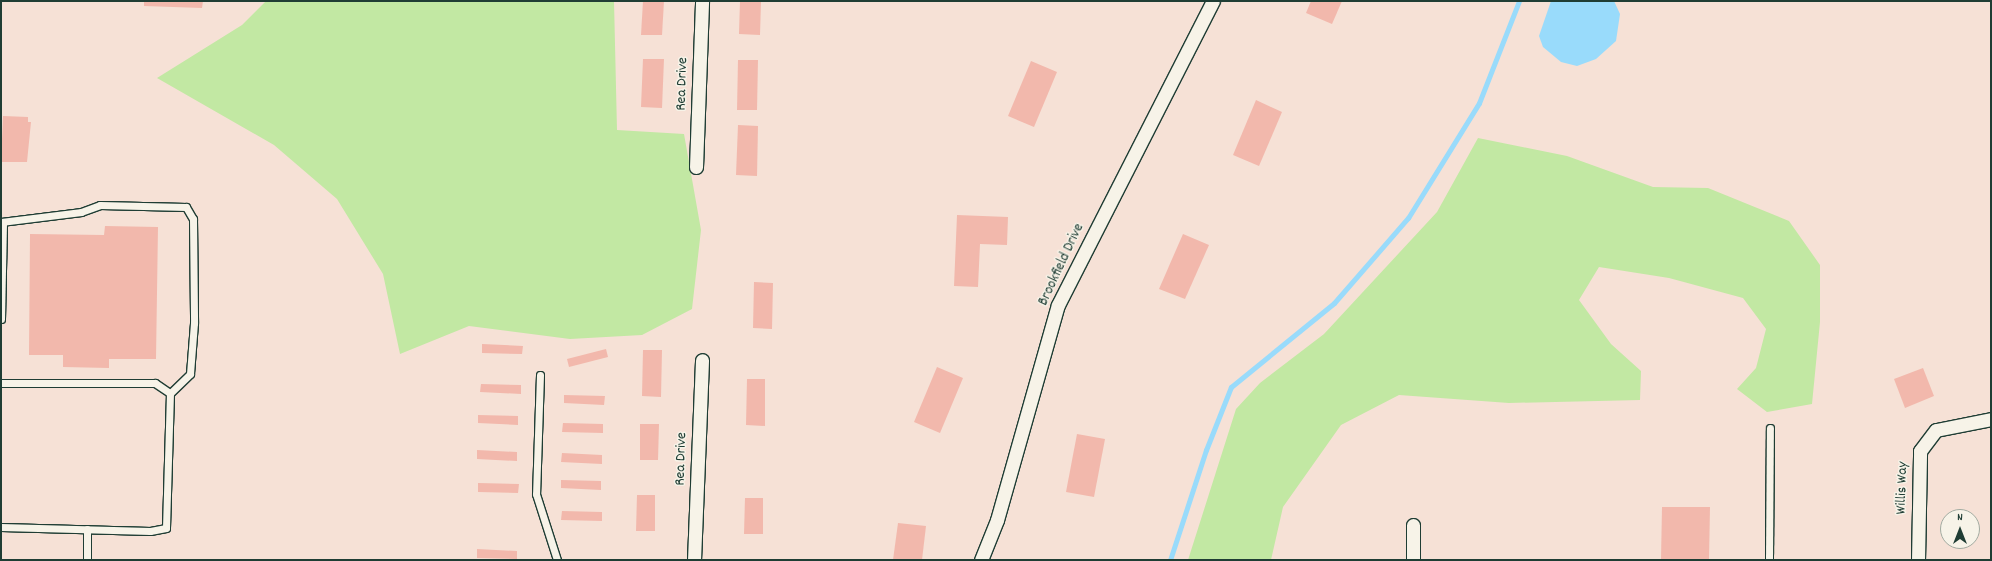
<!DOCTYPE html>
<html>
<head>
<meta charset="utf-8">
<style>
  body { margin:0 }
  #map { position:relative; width:1992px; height:561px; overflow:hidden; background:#f6e1d6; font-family:Dekko,sans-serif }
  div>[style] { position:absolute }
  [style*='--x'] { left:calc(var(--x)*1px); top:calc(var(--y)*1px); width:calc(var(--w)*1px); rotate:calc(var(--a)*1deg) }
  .green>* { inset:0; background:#c2e8a3 }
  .water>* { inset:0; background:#99dbfb }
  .stream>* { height:5px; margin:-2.5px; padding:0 2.5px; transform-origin:2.5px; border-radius:2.5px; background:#99dbfb }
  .building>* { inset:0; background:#f2b8ac }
  .roads { filter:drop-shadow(1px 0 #1f3d34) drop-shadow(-1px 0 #1f3d34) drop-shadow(0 1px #1f3d34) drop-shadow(0 -1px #1f3d34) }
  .service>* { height:7px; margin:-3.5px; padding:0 3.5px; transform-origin:3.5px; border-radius:3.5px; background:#f7f3e8 }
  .minor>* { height:13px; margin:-6.5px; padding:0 6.5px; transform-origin:6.5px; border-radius:6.5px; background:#f7f3e8 }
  span { translate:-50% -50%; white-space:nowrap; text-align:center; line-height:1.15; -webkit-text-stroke:3px #f7f3e8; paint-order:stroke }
  .street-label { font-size:15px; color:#1f3d34 }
  .frame { position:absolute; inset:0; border:2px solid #1f3d34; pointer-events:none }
  .north { position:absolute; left:1940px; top:509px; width:40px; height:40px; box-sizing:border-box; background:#f7f3e8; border:1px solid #a1aaa0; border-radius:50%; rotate:0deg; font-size:11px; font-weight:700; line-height:16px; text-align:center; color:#1f3d34 }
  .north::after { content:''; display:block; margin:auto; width:14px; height:18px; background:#1f3d34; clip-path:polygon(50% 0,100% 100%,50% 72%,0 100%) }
</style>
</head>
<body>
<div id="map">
  <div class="green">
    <i style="clip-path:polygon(266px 1px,614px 1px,617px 130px,684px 134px,701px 230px,692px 309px,642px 335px,570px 339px,469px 326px,400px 354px,383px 274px,337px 199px,274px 145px,157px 78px,242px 25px)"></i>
    <i style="clip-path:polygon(1478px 138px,1567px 156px,1653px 187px,1708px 188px,1789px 221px,1820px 265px,1820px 322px,1812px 404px,1767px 412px,1737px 389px,1756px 368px,1766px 329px,1743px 298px,1669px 278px,1599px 267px,1579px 300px,1611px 344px,1641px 371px,1640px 400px,1509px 403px,1399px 395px,1341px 425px,1283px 507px,1271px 560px,1188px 560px,1236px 409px,1260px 383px,1324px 334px,1437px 212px)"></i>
  </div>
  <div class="water">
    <i style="clip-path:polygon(1551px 1px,1614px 1px,1620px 14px,1616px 41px,1596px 59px,1577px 66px,1561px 62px,1543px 47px,1539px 36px)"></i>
  </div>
  <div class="stream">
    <i style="--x:1170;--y:560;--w:116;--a:-71.9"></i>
    <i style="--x:1206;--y:450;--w:68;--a:-68.4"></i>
    <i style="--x:1231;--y:387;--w:133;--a:-39.2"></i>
    <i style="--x:1334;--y:303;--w:113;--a:-49"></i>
    <i style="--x:1408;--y:218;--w:135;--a:-58.3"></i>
    <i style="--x:1479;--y:103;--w:110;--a:-68.6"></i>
  </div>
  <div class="building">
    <i style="clip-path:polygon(144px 1px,203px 1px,202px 8px,144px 6px)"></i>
    <i style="clip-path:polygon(643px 1px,664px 1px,662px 35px,641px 35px)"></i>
    <i style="clip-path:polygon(740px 1px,761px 1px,760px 35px,739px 34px)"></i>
    <i style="clip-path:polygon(1311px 1px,1342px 1px,1332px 24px,1306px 13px)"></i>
    <i style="clip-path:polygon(643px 59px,664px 59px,662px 108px,641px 107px)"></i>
    <i style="clip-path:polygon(738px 60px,758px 60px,757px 110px,737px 110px)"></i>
    <i style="clip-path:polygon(1031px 61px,1057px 72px,1034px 127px,1008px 116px)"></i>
    <i style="clip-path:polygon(1256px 100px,1282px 112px,1259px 166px,1233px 155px)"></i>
    <i style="clip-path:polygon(3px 116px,28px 117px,28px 122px,31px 122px,27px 162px,1px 162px)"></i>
    <i style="clip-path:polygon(738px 125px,758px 126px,757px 176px,736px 175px)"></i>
    <i style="clip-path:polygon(957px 215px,1008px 217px,1007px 245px,980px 244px,978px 287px,954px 286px)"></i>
    <i style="clip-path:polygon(105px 226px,158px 227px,156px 359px,109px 359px,109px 368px,63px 367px,63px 355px,29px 355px,30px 234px,104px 235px)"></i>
    <i style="clip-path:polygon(1183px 234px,1209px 245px,1185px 299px,1159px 289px)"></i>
    <i style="clip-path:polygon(754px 282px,773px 283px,772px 329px,753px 328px)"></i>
    <i style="clip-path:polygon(482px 344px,523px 346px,522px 354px,482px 353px)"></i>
    <i style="clip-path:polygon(606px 349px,608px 357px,569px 367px,567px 359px)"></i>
    <i style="clip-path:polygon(643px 350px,662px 350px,661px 397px,642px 396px)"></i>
    <i style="clip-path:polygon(937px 367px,963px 378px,940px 433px,914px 422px)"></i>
    <i style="clip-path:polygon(1923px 368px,1934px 396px,1905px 408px,1894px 379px)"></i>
    <i style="clip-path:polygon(747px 379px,765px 379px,765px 426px,746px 425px)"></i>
    <i style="clip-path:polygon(481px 384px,521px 385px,521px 394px,480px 392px)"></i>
    <i style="clip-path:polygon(564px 395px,605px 396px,604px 405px,564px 403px)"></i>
    <i style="clip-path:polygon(478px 415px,518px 416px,518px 425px,478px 423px)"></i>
    <i style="clip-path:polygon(563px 423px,603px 424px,603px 433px,562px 432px)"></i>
    <i style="clip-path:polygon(640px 424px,659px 424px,658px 460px,640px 460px)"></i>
    <i style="clip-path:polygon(1077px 434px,1105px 439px,1094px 497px,1066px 492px)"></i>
    <i style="clip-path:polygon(477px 450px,517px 452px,517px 461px,477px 459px)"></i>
    <i style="clip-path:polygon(562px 453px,602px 455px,602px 464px,561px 462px)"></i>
    <i style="clip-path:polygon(561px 480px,601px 481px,601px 490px,561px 488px)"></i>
    <i style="clip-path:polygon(478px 483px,519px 484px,518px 493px,478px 492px)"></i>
    <i style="clip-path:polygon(637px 495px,655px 495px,655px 531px,636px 531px)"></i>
    <i style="clip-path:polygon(745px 498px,763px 498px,763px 534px,744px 534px)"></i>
    <i style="clip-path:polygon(1662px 507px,1710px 507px,1709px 560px,1661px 560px)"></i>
    <i style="clip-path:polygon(562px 511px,602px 512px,602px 521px,561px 520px)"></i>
    <i style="clip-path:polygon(898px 523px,926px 526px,922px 560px,893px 560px)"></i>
    <i style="clip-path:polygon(477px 549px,517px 551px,517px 559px,477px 558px)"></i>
  </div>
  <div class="roads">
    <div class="service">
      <i style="--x:1;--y:222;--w:81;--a:-7.1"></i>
      <i style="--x:81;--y:212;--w:20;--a:-20"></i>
      <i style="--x:100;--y:205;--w:86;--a:1.3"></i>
      <i style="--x:186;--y:207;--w:14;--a:60"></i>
      <i style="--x:193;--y:219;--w:104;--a:89.4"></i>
      <i style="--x:194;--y:323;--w:51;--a:94.5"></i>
      <i style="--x:190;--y:374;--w:28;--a:136"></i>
      <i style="--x:1;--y:319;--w:97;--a:-88.8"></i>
      <i style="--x:540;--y:375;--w:119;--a:91.9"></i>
      <i style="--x:536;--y:494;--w:69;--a:72.3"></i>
      <i style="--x:1;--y:383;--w:154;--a:0"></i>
      <i style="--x:155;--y:383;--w:18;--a:34"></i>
      <i style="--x:170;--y:393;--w:135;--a:91.7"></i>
      <i style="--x:166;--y:528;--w:16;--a:169"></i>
      <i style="--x:150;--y:531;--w:149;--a:-178.5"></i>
      <i style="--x:87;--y:560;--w:31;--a:-90"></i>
      <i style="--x:1769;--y:560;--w:132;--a:-89.6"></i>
    </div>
    <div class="minor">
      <i style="--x:696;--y:167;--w:166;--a:-87.9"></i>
      <i style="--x:694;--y:560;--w:200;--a:-87.7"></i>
      <i style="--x:981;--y:560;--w:43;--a:-68.2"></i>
      <i style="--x:997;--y:520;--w:223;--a:-74.2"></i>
      <i style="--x:1058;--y:305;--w:341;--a:-63"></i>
      <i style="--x:1413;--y:560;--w:35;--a:-90"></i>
      <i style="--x:1918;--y:560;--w:109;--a:-88.9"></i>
      <i style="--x:1920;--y:451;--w:26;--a:-53"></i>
      <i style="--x:1936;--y:430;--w:56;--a:-11.3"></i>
    </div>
  </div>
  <div class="street-label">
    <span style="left:683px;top:84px;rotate:-88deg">Rea Drive</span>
    <span style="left:1062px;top:265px;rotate:-65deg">Brookfield Drive</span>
    <span style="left:682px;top:459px;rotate:-88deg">Rea Drive</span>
    <span style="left:1903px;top:488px;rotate:-88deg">Willis Way</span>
  </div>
  <div class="frame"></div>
  <div class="north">N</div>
</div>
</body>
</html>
